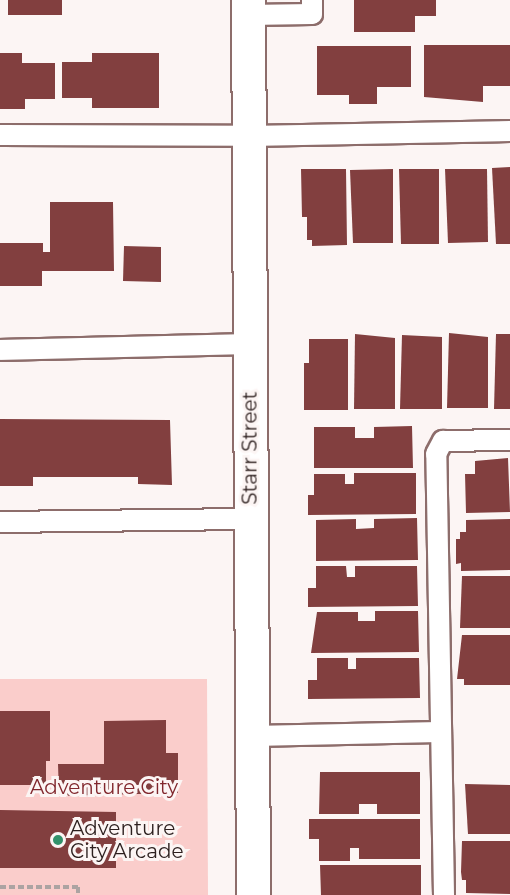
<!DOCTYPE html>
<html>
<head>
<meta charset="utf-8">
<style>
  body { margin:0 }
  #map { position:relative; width:510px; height:895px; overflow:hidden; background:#fcf5f4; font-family:Montserrat,sans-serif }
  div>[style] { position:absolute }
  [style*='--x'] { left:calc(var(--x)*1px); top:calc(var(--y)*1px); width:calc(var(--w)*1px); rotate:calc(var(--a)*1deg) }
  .green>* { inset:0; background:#facdcb }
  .building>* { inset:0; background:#823f3f }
  .path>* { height:4px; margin-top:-2px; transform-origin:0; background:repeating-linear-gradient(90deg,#aca3a2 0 6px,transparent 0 9px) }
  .roads { filter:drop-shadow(2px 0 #8d6d6b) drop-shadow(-2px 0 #8d6d6b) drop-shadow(0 2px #8d6d6b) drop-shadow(0 -2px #8d6d6b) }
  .service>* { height:20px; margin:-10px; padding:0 10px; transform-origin:10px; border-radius:10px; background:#fff }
  .minor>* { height:33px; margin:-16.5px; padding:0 16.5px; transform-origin:16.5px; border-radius:16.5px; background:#fff }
  .dots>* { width:16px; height:16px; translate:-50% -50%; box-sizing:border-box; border:3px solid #fcf5f4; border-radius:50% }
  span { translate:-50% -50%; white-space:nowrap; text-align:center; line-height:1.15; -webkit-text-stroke:6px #fcf5f4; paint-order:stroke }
  .street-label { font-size:20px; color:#2c1f1e }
  .park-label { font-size:20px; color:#81272d }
  .poi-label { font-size:20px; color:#2c1f1e }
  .left { translate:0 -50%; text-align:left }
</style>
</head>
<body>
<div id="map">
  <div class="green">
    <i style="clip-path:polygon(0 679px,207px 679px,208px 895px,0 895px)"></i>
  </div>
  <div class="building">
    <i style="clip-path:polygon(8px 0,62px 0,62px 15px,8px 15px)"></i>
    <i style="clip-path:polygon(354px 0,436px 0,436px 16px,415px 16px,415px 32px,354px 32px)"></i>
    <i style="clip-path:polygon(424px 45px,510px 45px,510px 86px,483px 86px,483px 102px,424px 97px)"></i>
    <i style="clip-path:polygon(317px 46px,411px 46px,411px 87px,377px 87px,377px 104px,349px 104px,349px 95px,317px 95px)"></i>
    <i style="clip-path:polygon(0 53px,22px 53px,22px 63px,55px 63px,55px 99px,25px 99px,25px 109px,0 109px)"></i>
    <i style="clip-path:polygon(92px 53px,159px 53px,159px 108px,92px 108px,92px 98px,62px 98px,62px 62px,92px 62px)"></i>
    <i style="clip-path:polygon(510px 167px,510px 244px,496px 244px,492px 168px)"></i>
    <i style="clip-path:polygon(301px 169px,346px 169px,347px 245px,312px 246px,312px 240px,307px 240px,307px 217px,302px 217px)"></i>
    <i style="clip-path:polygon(393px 169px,393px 243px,353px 243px,350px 170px)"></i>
    <i style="clip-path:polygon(399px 169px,439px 169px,439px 244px,401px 244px)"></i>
    <i style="clip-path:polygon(445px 169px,487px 169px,488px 242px,448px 243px)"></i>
    <i style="clip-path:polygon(50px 202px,113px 202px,114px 271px,42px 271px,42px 286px,0 286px,0 243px,43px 243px,43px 252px,50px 252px)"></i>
    <i style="clip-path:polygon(124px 246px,161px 247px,161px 282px,123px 281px)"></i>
    <i style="clip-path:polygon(449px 333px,488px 337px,488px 408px,447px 408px)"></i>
    <i style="clip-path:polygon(355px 334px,395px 338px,395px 409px,354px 409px)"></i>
    <i style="clip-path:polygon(496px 334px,510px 334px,510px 409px,494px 409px)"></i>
    <i style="clip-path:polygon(402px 335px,442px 337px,442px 409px,400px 409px)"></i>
    <i style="clip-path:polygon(309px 339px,348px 339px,348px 410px,304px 410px,304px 363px,309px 363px)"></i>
    <i style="clip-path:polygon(0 419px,170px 420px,172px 485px,138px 484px,138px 477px,33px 477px,33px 486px,0 486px)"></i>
    <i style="clip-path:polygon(412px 426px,413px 468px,314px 468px,314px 427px,355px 427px,355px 438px,374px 438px,374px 427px)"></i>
    <i style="clip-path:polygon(508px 458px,510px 512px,466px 513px,465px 474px,475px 474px,475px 461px)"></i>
    <i style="clip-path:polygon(354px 473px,416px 473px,416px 514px,308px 515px,308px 495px,314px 495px,314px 474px,345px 474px,345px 484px,354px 484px)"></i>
    <i style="clip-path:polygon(417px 518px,418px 560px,316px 561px,316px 520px,356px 519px,356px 529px,374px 528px,374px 519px)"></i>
    <i style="clip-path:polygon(510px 519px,510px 570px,461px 571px,461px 563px,456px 564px,456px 539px,460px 539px,460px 532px,466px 532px,466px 520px)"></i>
    <i style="clip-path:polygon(316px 566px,346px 566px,347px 577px,355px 577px,355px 566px,417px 566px,418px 606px,308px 607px,308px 588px,316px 588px)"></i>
    <i style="clip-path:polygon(462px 576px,510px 576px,510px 628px,460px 628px)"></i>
    <i style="clip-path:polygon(375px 611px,418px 611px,419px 652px,311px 653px,317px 612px,358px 612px,358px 621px,375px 621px)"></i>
    <i style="clip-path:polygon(462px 635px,510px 635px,510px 685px,464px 685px,464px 679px,457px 679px)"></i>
    <i style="clip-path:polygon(317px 658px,348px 658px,348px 669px,356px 669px,356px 658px,419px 658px,420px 698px,308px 699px,308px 680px,317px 680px)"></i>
    <i style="clip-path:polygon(0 711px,50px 711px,50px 761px,46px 761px,46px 785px,0 785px)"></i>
    <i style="clip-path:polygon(166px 720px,166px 753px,178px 753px,178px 793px,59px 796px,58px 764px,104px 764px,104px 721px)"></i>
    <i style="clip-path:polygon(320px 772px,420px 772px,420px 814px,377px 814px,377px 804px,359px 804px,359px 814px,319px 814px)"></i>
    <i style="clip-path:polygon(465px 784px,510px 785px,510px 834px,468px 834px)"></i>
    <i style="clip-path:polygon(0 810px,116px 812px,116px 868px,0 868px)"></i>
    <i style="clip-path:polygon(309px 819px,420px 819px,420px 859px,359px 859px,359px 848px,350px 848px,350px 861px,319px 861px,319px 839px,309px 839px)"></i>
    <i style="clip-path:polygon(462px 841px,510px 841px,510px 894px,466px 893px,466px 880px,462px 880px,461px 872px)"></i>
    <i style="clip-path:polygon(320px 865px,421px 865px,421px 895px,321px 895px)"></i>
  </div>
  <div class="path">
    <i style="--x:0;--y:887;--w:78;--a:0"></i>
    <i style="--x:78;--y:887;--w:8;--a:90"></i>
  </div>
  <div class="roads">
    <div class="service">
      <i style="--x:248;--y:15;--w:64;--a:-0.9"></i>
      <i style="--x:312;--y:14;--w:14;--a:-90"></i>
      <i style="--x:0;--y:135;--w:249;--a:0.2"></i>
      <i style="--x:249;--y:136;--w:261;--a:-1.1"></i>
      <i style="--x:0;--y:350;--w:250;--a:-1.4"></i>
      <i style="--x:0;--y:522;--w:250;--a:-0.7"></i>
      <i style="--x:251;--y:736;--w:190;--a:-1.2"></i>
      <i style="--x:444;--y:895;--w:441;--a:-91"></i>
      <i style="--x:436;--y:454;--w:15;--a:-62"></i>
      <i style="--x:443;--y:441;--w:67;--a:-0.9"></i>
    </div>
    <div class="minor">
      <i style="--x:248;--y:0;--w:895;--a:89.68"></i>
    </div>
  </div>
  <div class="dots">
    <i style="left:58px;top:840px;background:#32926b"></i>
  </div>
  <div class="street-label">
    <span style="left:250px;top:448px;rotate:-90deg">Starr Street</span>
  </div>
  <div class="park-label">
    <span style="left:104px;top:787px">Adventure City</span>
  </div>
  <div class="poi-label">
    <span class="left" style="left:70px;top:840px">Adventure<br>City Arcade</span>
  </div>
</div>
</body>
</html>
